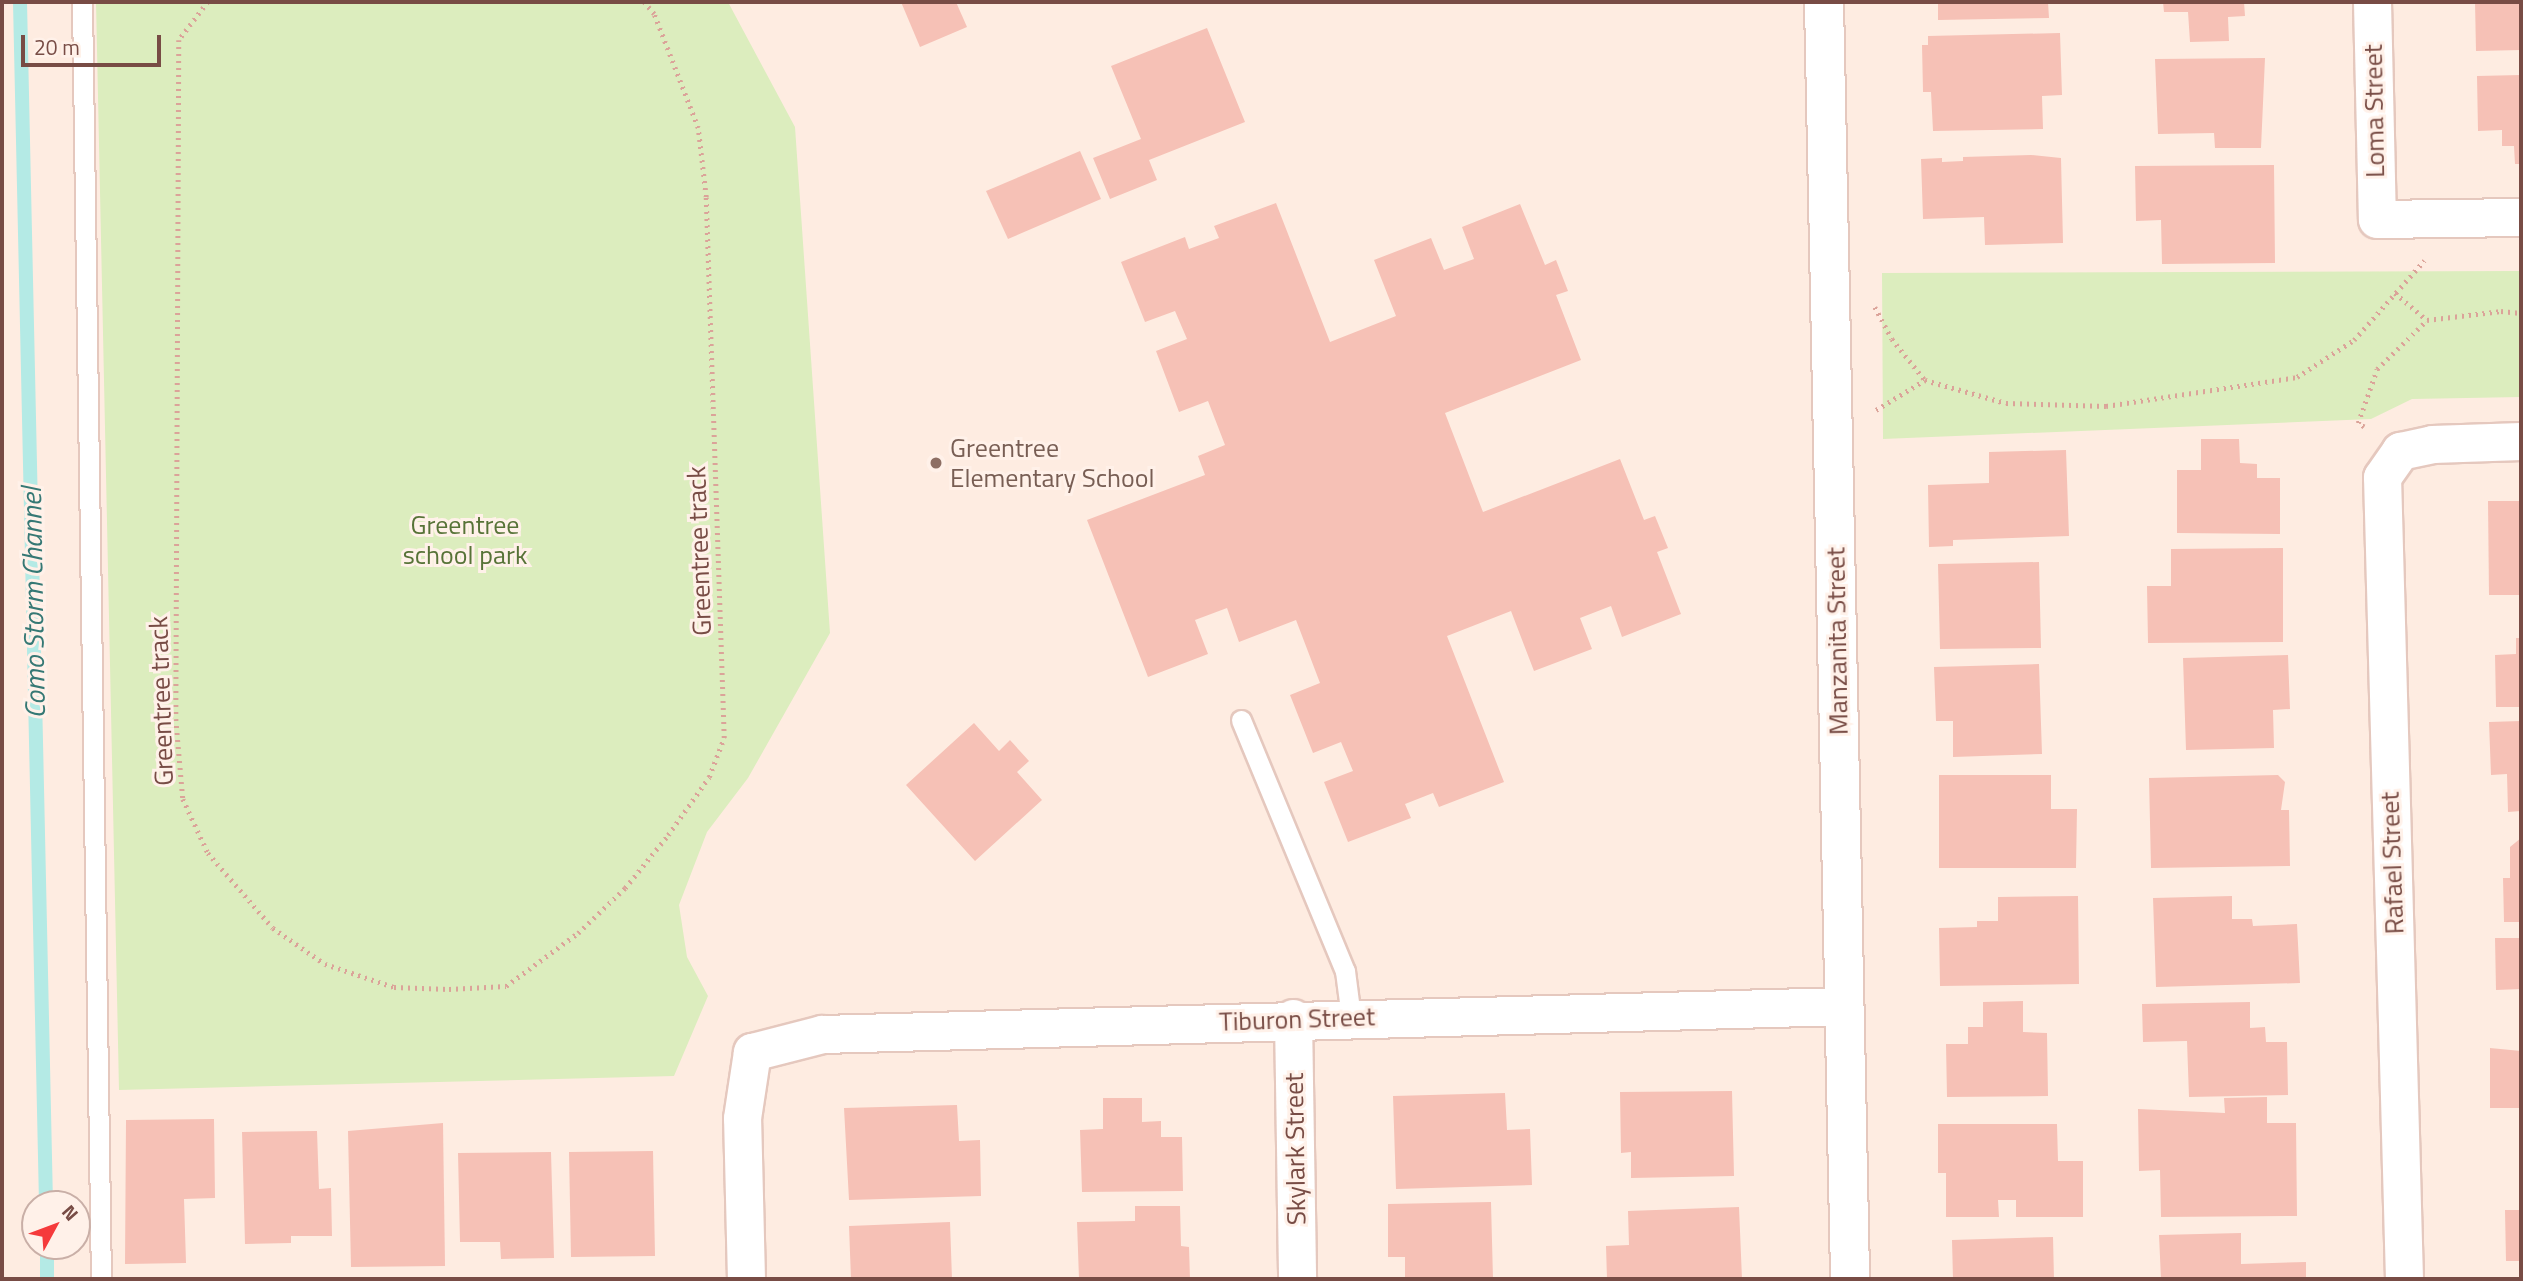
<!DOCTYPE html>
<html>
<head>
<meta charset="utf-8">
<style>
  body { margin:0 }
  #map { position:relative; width:2523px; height:1281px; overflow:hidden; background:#feece1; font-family:"Titillium Web",sans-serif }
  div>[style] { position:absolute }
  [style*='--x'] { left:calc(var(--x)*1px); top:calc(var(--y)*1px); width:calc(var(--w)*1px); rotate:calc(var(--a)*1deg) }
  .green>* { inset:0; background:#dcedbe }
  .stream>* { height:14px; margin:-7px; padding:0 7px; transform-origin:7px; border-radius:7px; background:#b4eae5 }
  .building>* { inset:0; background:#f6c1b6 }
  .path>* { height:4.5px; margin-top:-2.25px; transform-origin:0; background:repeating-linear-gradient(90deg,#dba399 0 2px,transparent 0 7px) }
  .roads { filter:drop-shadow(2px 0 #e5c8be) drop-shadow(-2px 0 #e5c8be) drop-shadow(0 2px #e5c8be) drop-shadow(0 -2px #e5c8be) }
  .lane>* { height:19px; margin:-9.5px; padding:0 9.5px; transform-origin:9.5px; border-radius:9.5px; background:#fff }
  .street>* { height:37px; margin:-18.5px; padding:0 18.5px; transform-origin:18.5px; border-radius:18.5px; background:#fff }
  .secondary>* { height:38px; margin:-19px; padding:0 19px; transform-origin:19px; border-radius:19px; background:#fff }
  .dots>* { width:19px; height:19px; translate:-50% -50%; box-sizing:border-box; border:4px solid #fff1e9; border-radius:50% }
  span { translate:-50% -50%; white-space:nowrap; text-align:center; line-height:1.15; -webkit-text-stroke:6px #fff1e9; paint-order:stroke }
  .street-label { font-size:26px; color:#784c45 }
  .education-label { font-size:26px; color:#785e54 }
  .left { translate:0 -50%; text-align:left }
  .park-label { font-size:26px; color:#577337 }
  .water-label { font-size:28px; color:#357874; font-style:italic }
  .frame { position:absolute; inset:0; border:4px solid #784c45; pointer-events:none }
  .north { position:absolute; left:21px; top:1190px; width:70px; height:70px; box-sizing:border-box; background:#fff1e9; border:2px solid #c9afa7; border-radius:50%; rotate:49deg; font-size:19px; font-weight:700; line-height:28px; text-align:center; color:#784c45 }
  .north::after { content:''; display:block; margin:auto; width:24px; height:32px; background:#f53a3b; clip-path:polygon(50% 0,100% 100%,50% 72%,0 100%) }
  .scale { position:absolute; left:21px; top:35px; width:140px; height:32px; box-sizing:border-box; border:4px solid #784c45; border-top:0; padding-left:9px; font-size:21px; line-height:24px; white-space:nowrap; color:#784c45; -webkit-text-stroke:5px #fff1e9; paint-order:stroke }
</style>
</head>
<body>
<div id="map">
  <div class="green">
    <i style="clip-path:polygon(96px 2px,728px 2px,795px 127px,830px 633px,748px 778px,707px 832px,679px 905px,687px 957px,708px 996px,674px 1076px,119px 1090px)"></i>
    <i style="clip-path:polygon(2521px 271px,2521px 397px,2412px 399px,2371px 419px,1883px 439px,1882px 273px)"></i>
  </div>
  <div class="stream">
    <i style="--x:20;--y:2;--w:1202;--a:88.76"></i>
    <i style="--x:47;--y:1246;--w:33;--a:90"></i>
  </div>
  <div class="building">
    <i style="clip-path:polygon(901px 2px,956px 2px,967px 27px,920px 47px)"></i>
    <i style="clip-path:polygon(1938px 2px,2048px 2px,2049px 18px,1938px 20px)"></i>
    <i style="clip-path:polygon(2163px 2px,2244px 2px,2245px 16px,2228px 17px,2229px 41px,2190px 42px,2188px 12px,2164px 12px)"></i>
    <i style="clip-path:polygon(2475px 2px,2521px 2px,2521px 50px,2476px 51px)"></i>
    <i style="clip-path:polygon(1207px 28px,1245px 122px,1149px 160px,1157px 180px,1110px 199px,1093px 158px,1141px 139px,1111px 66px)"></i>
    <i style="clip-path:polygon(2060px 33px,2062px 95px,2042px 96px,2043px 129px,1933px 131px,1931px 92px,1923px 92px,1922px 45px,1928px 45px,1928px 36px)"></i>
    <i style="clip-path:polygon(2265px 58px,2261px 148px,2215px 148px,2214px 133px,2158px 134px,2155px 59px)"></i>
    <i style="clip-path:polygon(2521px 75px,2521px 164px,2515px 164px,2514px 146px,2502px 146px,2502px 130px,2478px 131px,2477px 76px)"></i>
    <i style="clip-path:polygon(1080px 151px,1101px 199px,1008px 239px,986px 191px)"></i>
    <i style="clip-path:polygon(2031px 155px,2061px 158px,2063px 243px,1985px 245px,1984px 217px,1923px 219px,1921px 159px,1942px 158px,1942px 162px,1963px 161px,1963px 157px)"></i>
    <i style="clip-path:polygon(2274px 165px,2275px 263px,2162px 264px,2161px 220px,2136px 221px,2135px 166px)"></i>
    <i style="clip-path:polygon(1276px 203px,1330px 342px,1396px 316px,1374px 260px,1431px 238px,1444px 270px,1474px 259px,1462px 227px,1520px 204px,1545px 265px,1556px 260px,1568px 291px,1556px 295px,1581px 360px,1445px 413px,1483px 512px,1620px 459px,1644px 520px,1655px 516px,1668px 548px,1657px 552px,1681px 614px,1622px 637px,1611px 606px,1580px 618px,1592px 649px,1534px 671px,1511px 611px,1447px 636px,1504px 782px,1439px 807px,1433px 793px,1405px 804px,1411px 818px,1348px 842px,1324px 782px,1353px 771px,1341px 742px,1313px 753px,1290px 695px,1320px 683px,1296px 620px,1239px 642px,1227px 608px,1195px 620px,1208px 654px,1148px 677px,1087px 520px,1205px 475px,1198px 456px,1225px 445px,1208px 401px,1179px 412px,1156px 351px,1187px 339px,1175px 311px,1145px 322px,1121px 262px,1185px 237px,1189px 249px,1219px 238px,1214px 226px)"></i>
    <i style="clip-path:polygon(2201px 439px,2239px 439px,2240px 463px,2257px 464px,2257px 478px,2280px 478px,2280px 534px,2177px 533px,2177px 470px,2201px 470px)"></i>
    <i style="clip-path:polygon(2066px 450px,2069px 536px,1953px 540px,1953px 546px,1929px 547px,1928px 485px,1989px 483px,1989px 452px)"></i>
    <i style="clip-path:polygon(2488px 501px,2521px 501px,2521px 595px,2489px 595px)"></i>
    <i style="clip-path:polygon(2283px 548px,2283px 642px,2148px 643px,2147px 586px,2171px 586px,2171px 549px)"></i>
    <i style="clip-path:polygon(2039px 562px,2041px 648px,1940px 649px,1938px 564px)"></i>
    <i style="clip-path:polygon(2516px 638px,2521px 638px,2521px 707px,2496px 707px,2495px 655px,2516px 654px)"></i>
    <i style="clip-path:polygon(2288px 655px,2290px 709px,2273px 710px,2274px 748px,2186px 750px,2183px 658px)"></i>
    <i style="clip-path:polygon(2039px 664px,2042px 754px,1953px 757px,1953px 721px,1936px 721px,1934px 667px)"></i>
    <i style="clip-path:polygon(2521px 721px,2521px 811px,2508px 812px,2507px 774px,2491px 775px,2489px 722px)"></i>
    <i style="clip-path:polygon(974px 723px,999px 751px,1010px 740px,1029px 761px,1017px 772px,1042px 800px,975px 861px,906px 785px)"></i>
    <i style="clip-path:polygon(1939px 775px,2051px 775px,2051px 809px,2077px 809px,2076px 868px,1939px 868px)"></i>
    <i style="clip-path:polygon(2278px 775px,2285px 782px,2281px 810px,2289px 810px,2290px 866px,2151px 868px,2149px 778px)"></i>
    <i style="clip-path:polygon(2521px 838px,2521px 922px,2504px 922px,2503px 878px,2510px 878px,2510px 847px)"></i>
    <i style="clip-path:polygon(2078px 896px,2079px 984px,1940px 986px,1939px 928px,1977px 927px,1977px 921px,1998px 921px,1998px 897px)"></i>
    <i style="clip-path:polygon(2232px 896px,2232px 919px,2252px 919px,2253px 926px,2297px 924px,2300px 983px,2156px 987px,2153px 898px)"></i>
    <i style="clip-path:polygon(2495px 938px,2521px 938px,2521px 989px,2496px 990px)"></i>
    <i style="clip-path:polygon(2023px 1001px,2023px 1032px,2047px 1033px,2048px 1096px,1947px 1097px,1946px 1044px,1968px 1044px,1968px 1027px,1983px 1027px,1983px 1002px)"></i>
    <i style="clip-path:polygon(2250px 1002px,2250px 1028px,2265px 1027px,2266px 1042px,2287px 1042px,2288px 1095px,2189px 1097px,2187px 1041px,2143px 1042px,2142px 1004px)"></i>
    <i style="clip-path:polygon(2490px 1048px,2521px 1051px,2521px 1108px,2490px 1108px)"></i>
    <i style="clip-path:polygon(1732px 1091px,1734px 1176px,1631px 1178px,1631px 1152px,1621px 1153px,1620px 1092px)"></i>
    <i style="clip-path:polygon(1505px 1093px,1507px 1130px,1530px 1129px,1532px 1185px,1396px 1189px,1393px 1096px)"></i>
    <i style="clip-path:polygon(2267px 1097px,2267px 1123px,2296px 1123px,2297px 1216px,2161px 1217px,2160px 1170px,2139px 1171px,2138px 1109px,2225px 1113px,2224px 1098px)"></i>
    <i style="clip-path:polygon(1103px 1098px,1142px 1098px,1142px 1122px,1161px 1121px,1161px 1137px,1182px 1137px,1183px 1191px,1082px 1192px,1080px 1130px,1103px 1129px)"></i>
    <i style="clip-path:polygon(957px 1105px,959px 1141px,980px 1140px,981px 1196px,849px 1200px,844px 1108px)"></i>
    <i style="clip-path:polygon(214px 1119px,215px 1198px,184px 1199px,186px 1263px,125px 1264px,126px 1120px)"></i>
    <i style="clip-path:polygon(443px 1123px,445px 1266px,351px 1267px,348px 1131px)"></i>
    <i style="clip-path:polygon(1938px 1124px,2057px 1124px,2058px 1161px,2083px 1161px,2083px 1217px,2016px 1217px,2016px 1200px,1998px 1200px,1999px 1217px,1946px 1217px,1946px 1173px,1938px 1173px)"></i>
    <i style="clip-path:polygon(317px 1131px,319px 1189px,331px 1188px,332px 1236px,291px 1236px,291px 1243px,245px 1244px,242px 1132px)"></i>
    <i style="clip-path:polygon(653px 1151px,655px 1256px,571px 1257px,569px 1152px)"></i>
    <i style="clip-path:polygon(551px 1152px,554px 1258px,501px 1259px,500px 1242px,460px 1242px,458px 1153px)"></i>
    <i style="clip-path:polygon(1491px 1202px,1493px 1279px,1405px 1279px,1405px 1257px,1388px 1257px,1388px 1204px)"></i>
    <i style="clip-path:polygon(1135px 1206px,1180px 1206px,1181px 1246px,1189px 1247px,1190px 1279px,1079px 1279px,1077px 1222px,1135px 1221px)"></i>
    <i style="clip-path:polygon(1739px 1207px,1742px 1279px,1607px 1279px,1606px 1246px,1629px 1245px,1628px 1211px)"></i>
    <i style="clip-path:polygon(2505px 1210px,2521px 1210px,2521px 1261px,2506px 1261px)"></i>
    <i style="clip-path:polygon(950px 1222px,952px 1279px,851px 1279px,849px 1226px)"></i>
    <i style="clip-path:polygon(2241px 1233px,2241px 1264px,2306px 1262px,2306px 1279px,2161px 1279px,2159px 1235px)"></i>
    <i style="clip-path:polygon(2053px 1237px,2054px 1279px,1953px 1279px,1952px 1240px)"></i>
  </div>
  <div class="path">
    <i style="--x:208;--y:2;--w:48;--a:127.3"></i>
    <i style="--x:179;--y:40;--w:679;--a:90.25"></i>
    <i style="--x:176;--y:719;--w:80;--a:85"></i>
    <i style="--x:183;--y:799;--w:60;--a:65.2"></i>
    <i style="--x:208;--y:853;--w:99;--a:49.1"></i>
    <i style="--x:273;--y:928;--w:63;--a:34.7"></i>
    <i style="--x:325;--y:964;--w:73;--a:18.4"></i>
    <i style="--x:394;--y:987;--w:55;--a:2.1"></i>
    <i style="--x:449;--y:989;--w:57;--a:-3"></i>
    <i style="--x:506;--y:986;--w:89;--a:-36.4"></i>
    <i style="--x:578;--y:933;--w:65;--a:-43.8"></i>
    <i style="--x:625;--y:888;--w:68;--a:-50.9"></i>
    <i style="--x:668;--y:835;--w:71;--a:-54.7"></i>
    <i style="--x:709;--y:777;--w:42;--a:-69"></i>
    <i style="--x:724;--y:738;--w:541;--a:-91.91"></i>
    <i style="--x:706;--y:197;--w:69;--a:-96.6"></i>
    <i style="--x:698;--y:128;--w:122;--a:-111.1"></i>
    <i style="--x:654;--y:14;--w:16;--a:-130"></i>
    <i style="--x:2395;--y:293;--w:42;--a:40.2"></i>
    <i style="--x:1875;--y:307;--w:36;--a:62"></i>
    <i style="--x:1892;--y:339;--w:53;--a:51.2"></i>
    <i style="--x:1925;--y:380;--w:84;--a:15.9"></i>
    <i style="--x:2006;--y:403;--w:100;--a:1.7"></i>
    <i style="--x:2106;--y:406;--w:193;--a:-8.6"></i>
    <i style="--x:2297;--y:377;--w:68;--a:-33"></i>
    <i style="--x:2354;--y:340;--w:106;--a:-48.5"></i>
    <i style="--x:1876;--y:410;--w:57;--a:-31.5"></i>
    <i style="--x:2364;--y:427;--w:7;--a:-146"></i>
    <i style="--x:2358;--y:423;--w:57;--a:-70.6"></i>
    <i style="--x:2377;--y:369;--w:70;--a:-44.4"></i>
    <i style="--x:2427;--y:320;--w:75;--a:-6.9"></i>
    <i style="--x:2501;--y:311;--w:20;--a:6"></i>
  </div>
  <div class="roads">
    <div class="lane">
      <i style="--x:82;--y:2;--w:1277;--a:89.15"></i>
      <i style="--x:1241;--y:720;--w:272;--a:67.5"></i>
      <i style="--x:1345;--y:971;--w:46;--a:82.6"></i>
    </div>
    <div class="street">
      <i style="--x:2372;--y:2;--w:217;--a:88.7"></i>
      <i style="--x:2377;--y:219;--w:144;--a:-0.8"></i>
      <i style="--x:1293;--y:1018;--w:261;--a:89.1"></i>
      <i style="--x:746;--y:1279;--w:161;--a:-91.4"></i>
      <i style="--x:742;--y:1118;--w:67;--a:-81.4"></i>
      <i style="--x:752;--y:1052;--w:72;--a:-14.4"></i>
      <i style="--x:822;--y:1034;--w:1022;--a:-1.57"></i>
      <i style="--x:2404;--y:1279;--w:802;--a:-91.57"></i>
      <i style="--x:2382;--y:477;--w:32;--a:-55"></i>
      <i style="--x:2400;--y:451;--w:33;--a:-12"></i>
      <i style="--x:2432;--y:444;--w:89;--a:-1.9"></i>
    </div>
    <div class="secondary">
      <i style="--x:1824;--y:2;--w:1277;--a:88.83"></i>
    </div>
  </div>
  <div class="dots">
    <i style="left:936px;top:463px;background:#8d6e63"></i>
  </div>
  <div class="street-label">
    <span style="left:2374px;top:111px;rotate:-91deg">Loma Street</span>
    <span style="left:699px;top:551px;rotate:-92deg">Greentree track</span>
    <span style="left:1837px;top:641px;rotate:-91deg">Manzanita Street</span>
    <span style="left:161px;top:701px;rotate:-92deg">Greentree track</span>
    <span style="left:2392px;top:863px;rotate:-92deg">Rafael Street</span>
    <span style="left:1297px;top:1019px;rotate:-2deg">Tiburon Street</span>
    <span style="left:1295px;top:1149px;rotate:-91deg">Skylark Street</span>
  </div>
  <div class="education-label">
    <span class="left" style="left:950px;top:463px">Greentree<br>Elementary School</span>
  </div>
  <div class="park-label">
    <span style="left:465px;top:540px">Greentree<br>school park</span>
  </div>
  <div class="water-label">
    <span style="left:33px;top:603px;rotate:-91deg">Como Storm Channel</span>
  </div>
  <div class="frame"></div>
  <div class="north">N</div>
  <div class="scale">20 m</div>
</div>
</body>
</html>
